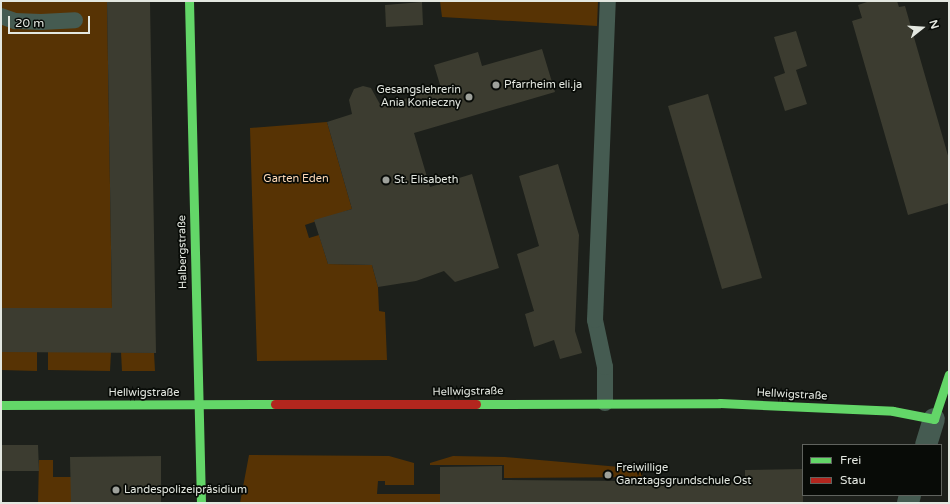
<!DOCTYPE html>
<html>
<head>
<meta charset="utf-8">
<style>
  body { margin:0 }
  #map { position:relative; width:950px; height:504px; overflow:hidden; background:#1d201b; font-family:"Varela Round",sans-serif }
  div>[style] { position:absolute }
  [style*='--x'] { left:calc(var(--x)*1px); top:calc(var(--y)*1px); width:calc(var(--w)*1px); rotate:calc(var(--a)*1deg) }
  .green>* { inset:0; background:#573304 }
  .building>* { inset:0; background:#3c3c30 }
  .lane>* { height:16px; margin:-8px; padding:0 8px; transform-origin:8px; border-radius:8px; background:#455b51 }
  .street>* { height:22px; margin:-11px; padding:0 11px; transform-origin:11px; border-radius:11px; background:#455b51 }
  .fast>* { height:9px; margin:-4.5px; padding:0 4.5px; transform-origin:4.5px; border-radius:4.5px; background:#63d668 }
  .jam>* { height:9px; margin:-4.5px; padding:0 4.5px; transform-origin:4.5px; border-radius:4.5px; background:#b3261e }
  .dots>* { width:11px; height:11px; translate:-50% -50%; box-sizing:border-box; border:2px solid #080b07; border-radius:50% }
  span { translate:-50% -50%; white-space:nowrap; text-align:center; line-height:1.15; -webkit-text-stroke:3.5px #080b07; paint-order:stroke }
  .poi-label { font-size:11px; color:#e3e7e0 }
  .left { translate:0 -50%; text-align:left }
  .right { translate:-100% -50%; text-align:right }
  .park-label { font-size:11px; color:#fed9b6 }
  .street-label { font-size:11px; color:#e3e7e0 }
  .frame { position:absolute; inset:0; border:2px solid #e3e7e0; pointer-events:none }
  .legend { position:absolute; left:802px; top:444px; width:140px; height:52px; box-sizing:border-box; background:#080b07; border:1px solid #60635e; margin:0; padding:5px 7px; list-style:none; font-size:12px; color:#e3e7e0 }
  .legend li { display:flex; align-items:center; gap:8px; height:20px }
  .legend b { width:20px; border:1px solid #60635e }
  .north { position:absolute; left:902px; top:8px; width:40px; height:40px; -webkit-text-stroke:3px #080b07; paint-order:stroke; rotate:73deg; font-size:11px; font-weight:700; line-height:16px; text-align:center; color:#e3e7e0 }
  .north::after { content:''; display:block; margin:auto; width:14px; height:18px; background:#e3e7e0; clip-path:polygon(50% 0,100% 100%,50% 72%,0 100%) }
  .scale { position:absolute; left:8px; top:16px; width:82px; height:18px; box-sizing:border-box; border:2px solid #e3e7e0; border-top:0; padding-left:5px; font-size:12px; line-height:14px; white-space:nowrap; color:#e3e7e0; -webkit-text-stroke:3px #080b07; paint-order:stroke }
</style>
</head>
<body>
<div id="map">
  <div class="green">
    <i style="clip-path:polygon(1px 1px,107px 1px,112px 308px,1px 308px)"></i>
    <i style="clip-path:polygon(440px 1px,598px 1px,597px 26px,442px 17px)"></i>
    <i style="clip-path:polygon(327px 122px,352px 209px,305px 225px,309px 238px,319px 235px,328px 264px,372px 265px,378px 287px,379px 311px,385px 312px,387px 360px,257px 361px,250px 128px)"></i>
    <i style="clip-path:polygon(1px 352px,37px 352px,37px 371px,1px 370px)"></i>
    <i style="clip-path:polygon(48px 352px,111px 352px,110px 371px,48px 370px)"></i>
    <i style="clip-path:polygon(121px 352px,154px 353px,155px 371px,122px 371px)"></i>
    <i style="clip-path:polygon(249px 455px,389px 456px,414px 463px,414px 485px,385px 485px,385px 481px,378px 481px,377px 494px,440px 494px,440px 503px,240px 503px)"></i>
    <i style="clip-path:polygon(453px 456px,505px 457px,643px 469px,642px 477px,504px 478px,504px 465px,430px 465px,430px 463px)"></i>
    <i style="clip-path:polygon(39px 460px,53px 460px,53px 477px,71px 477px,71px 503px,38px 503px)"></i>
  </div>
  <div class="building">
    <i style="clip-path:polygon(107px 1px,150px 1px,156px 353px,1px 352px,1px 308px,112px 308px)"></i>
    <i style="clip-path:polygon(870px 1px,897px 1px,899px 7px,905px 6px,949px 159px,949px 203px,908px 215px,852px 21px,862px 18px,858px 5px)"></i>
    <i style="clip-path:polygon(422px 2px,423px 25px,386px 27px,385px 5px)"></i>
    <i style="clip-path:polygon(796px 31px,807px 66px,796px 70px,807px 104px,785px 111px,774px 77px,785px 73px,774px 37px)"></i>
    <i style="clip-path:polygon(542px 49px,555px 92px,414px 133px,430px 187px,472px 174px,499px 268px,455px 282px,444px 271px,416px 281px,378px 287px,372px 265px,328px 264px,314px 220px,352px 209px,327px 122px,352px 114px,349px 100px,354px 89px,363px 86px,371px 88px,381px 106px,441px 88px,434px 65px,478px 52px,482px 66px)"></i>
    <i style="clip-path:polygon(708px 94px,762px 278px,722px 289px,668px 106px)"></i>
    <i style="clip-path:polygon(558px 164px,579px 235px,575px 331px,582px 353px,560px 359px,554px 340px,534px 347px,525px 314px,534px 311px,517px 254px,539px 246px,519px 176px)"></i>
    <i style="clip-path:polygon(1px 445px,38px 445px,39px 471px,1px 471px)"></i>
    <i style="clip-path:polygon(161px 456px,161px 503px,71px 503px,70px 457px)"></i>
    <i style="clip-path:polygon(502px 466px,502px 480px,745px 482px,745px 470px,803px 469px,803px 503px,440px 503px,440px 467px)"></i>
  </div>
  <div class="lane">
    <i style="--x:1;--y:16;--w:15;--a:20"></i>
    <i style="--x:15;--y:21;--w:26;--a:2"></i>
    <i style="--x:41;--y:22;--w:34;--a:-3"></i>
    <i style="--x:605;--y:403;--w:36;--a:-90"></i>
    <i style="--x:605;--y:367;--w:48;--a:-102"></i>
    <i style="--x:595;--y:320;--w:319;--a:-87.7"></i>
  </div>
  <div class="street">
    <i style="--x:926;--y:445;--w:27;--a:-73"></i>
    <i style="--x:908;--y:503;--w:8;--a:-76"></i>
  </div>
  <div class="fast">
    <i style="--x:189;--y:1;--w:502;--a:88.63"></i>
    <i style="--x:476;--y:404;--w:244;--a:-0.2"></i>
    <i style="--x:720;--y:403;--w:173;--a:2.6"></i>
    <i style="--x:893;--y:411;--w:42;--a:11"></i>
    <i style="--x:934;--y:419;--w:47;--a:-71.6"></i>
    <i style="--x:1;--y:405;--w:274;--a:-0.2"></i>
  </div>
  <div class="jam">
    <i style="--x:275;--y:404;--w:201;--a:0"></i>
  </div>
  <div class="dots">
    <i style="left:496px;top:85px;background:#9ea19b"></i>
    <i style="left:469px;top:97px;background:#9ea19b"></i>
    <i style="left:386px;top:180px;background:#9ea19b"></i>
    <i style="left:608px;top:475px;background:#9ea19b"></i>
    <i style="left:116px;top:490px;background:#9ea19b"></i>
  </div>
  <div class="poi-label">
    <span class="left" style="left:504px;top:85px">Pfarrheim eli.ja</span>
    <span class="right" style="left:461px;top:97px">Gesangslehrerin<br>Ania Konieczny</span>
    <span class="left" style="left:394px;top:180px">St. Elisabeth</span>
    <span class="left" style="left:616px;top:475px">Freiwillige<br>Ganztagsgrundschule Ost</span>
    <span class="left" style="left:124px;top:490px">Landespolizeipräsidium</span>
  </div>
  <div class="park-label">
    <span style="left:296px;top:179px">Garten Eden</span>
  </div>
  <div class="street-label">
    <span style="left:183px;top:252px;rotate:-91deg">Halbergstraße</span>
    <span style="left:468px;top:392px;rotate:-1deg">Hellwigstraße</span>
    <span style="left:144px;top:393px">Hellwigstraße</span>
    <span style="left:792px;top:395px;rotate:3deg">Hellwigstraße</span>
  </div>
  <div class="frame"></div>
  <ul class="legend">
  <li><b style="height:5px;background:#63d668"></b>Frei</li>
  <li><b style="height:5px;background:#b3261e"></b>Stau</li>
  </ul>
  <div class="north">N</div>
  <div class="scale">20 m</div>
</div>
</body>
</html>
